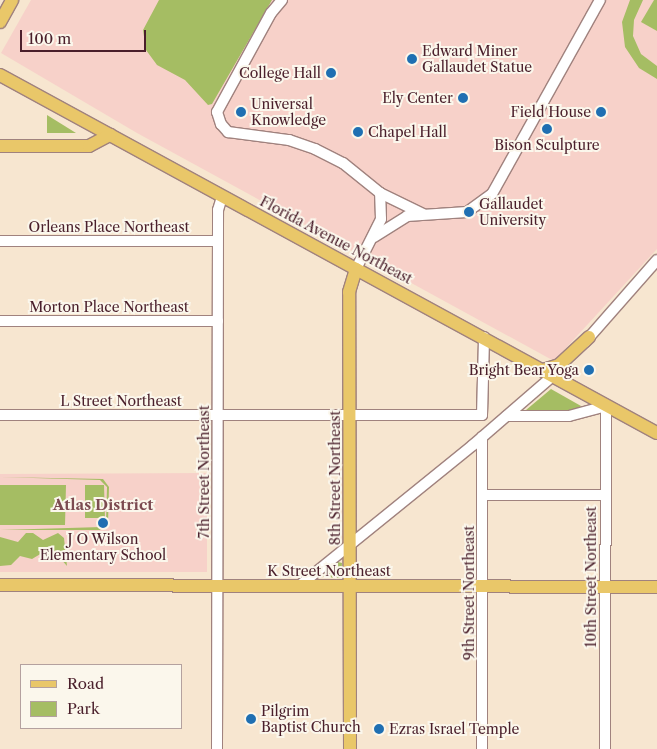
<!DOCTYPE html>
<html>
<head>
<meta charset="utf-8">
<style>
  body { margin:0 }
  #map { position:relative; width:657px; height:749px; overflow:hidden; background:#f7e6d0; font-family:"Libre Caslon Text",serif }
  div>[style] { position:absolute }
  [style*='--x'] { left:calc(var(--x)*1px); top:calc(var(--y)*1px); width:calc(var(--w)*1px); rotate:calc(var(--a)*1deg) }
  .built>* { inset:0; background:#f7d1c9 }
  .green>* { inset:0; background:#a5bd63 }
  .roads { filter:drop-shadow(1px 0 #a0827e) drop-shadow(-1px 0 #a0827e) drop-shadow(0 1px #a0827e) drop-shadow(0 -1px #a0827e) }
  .minor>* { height:10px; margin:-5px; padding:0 5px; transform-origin:5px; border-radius:5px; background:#fff }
  .major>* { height:12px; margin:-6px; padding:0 6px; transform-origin:6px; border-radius:6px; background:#e9c769 }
  .dots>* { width:14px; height:14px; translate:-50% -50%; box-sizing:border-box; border:2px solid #fbf7ec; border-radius:50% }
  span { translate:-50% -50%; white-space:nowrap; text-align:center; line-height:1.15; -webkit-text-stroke:4px #fbf7ec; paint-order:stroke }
  .poi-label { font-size:14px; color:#4a1f2b }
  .left { translate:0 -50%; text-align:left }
  .right { translate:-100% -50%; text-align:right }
  .street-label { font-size:14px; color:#4a1f2b }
  .neighbourhood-label { font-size:15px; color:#7c4b51; font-weight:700 }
  .legend { position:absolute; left:20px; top:664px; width:162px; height:65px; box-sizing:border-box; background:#fbf7ec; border:1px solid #b4a19f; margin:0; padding:6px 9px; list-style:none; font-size:15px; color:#4a1f2b }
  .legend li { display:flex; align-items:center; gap:10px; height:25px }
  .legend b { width:25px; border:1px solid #b4a19f }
  .scale { position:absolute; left:20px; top:30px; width:126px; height:22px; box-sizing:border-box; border:2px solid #4a1f2b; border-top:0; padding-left:6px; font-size:15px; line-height:18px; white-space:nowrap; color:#4a1f2b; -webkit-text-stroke:4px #fbf7ec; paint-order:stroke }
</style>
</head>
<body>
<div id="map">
  <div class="built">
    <i style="clip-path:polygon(31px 0,657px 0,657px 249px,554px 361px,137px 133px,1px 53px)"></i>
    <i style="clip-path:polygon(207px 473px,207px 572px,0 572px,0 474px)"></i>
  </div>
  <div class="green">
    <i style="clip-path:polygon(159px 0,272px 0,212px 104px,208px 105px,185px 80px,157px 65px,146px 50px,143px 30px)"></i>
    <i style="clip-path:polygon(630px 0,643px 0,634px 20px,633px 36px,641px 54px,657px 66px,657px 79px,639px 68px,625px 47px,622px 22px)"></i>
    <i style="clip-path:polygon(654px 0,657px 0,657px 31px,641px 22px)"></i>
    <i style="clip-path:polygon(47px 115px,76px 133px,47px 133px)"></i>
    <i style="clip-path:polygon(551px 389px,581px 406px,577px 410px,526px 410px)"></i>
    <i style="clip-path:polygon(0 477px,103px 479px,109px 487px,108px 524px,100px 530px,0 530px,102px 527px,106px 522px,107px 487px,100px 480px)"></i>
    <i style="clip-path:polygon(0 485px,66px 485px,65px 525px,0 525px)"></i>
    <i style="clip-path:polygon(85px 485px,104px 485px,105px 518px,85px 518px)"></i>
    <i style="clip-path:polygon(26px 533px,33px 533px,43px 540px,58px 533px,64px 538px,67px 566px,60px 558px,42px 553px,32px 559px,20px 556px,11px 565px,0 566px,0 537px,18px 542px)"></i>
    <i style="clip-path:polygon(338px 562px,342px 563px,341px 578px,323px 577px)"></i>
  </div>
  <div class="roads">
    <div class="minor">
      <i style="--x:282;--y:0;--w:17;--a:130"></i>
      <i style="--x:271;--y:13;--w:113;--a:118.6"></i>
      <i style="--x:217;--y:112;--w:13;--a:72"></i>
      <i style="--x:221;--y:124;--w:11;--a:49"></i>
      <i style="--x:228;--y:132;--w:62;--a:7.5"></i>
      <i style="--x:289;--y:140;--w:28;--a:19"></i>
      <i style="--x:315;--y:149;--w:31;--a:27"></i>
      <i style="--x:343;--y:163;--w:48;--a:39"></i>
      <i style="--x:380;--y:193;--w:48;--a:26"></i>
      <i style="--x:374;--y:237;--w:39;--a:-32"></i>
      <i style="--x:407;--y:216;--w:60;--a:-3.8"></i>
      <i style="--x:467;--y:212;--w:31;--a:-36"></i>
      <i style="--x:492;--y:194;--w:222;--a:-60.9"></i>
      <i style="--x:0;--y:241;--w:217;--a:0"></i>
      <i style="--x:356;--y:269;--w:56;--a:-63.4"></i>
      <i style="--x:381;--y:219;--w:26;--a:-92"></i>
      <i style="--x:0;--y:321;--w:218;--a:0"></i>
      <i style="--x:585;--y:342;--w:109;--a:-48.7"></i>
      <i style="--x:0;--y:415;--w:482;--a:0"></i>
      <i style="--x:482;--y:415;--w:78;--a:-88.5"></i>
      <i style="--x:507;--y:416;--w:62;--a:0"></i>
      <i style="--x:569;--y:416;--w:38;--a:-15"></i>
      <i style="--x:606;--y:406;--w:343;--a:90.2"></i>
      <i style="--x:482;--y:437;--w:312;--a:90"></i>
      <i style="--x:482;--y:495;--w:123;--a:0"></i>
      <i style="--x:299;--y:586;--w:224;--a:-39"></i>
      <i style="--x:473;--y:445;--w:110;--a:-40.9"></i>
      <i style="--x:217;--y:749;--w:539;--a:-89.89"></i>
      <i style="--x:218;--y:210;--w:14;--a:-73"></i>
    </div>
    <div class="major">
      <i style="--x:0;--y:22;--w:25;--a:-61"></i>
      <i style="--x:0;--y:75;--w:748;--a:28.59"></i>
      <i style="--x:0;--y:146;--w:89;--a:0"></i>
      <i style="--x:89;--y:146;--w:24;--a:-28"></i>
      <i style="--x:543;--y:370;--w:17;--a:-17"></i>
      <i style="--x:559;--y:365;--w:41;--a:-43"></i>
      <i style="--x:0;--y:585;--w:657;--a:0.17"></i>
      <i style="--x:350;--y:749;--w:457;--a:-90.1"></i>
      <i style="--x:349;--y:292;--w:24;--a:-73"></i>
    </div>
  </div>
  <div class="dots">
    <i style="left:412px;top:59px;background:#1f6fb2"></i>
    <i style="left:331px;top:73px;background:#1f6fb2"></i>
    <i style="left:463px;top:98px;background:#1f6fb2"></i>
    <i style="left:241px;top:112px;background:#1f6fb2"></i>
    <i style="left:601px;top:112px;background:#1f6fb2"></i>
    <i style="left:547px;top:129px;background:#1f6fb2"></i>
    <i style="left:358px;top:132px;background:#1f6fb2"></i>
    <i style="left:469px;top:212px;background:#1f6fb2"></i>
    <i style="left:589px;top:370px;background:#1f6fb2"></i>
    <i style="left:103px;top:523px;background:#1f6fb2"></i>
    <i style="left:251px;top:719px;background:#1f6fb2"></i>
    <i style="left:379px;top:729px;background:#1f6fb2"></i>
  </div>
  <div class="poi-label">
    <span class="left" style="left:422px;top:59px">Edward Miner<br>Gallaudet Statue</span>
    <span class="right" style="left:321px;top:73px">College Hall</span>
    <span class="right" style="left:453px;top:98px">Ely Center</span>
    <span class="left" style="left:251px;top:112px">Universal<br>Knowledge</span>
    <span class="right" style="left:591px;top:112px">Field House</span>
    <span class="left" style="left:368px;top:132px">Chapel Hall</span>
    <span style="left:547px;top:145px">Bison Sculpture</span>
    <span class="left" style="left:479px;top:212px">Gallaudet<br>University</span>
    <span class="right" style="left:579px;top:370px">Bright Bear Yoga</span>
    <span style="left:103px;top:547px">J O Wilson<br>Elementary School</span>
    <span class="left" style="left:261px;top:719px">Pilgrim<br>Baptist Church</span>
    <span class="left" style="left:389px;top:729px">Ezras Israel Temple</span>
  </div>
  <div class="street-label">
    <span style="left:109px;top:227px">Orleans Place Northeast</span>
    <span style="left:336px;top:240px;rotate:28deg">Florida Avenue Northeast</span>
    <span style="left:109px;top:307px">Morton Place Northeast</span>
    <span style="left:121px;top:401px">L Street Northeast</span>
    <span style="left:204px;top:472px;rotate:-90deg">7th Street Northeast</span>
    <span style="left:335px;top:478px;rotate:-90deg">8th Street Northeast</span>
    <span style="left:329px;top:571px">K Street Northeast</span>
    <span style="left:591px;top:577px;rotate:-90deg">10th Street Northeast</span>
    <span style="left:469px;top:593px;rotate:-90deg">9th Street Northeast</span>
  </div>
  <div class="neighbourhood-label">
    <span style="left:103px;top:505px">Atlas District</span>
  </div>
  <ul class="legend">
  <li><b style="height:6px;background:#e9c769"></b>Road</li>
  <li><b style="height:14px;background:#a5bd63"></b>Park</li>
  </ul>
  <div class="scale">100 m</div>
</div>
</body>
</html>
